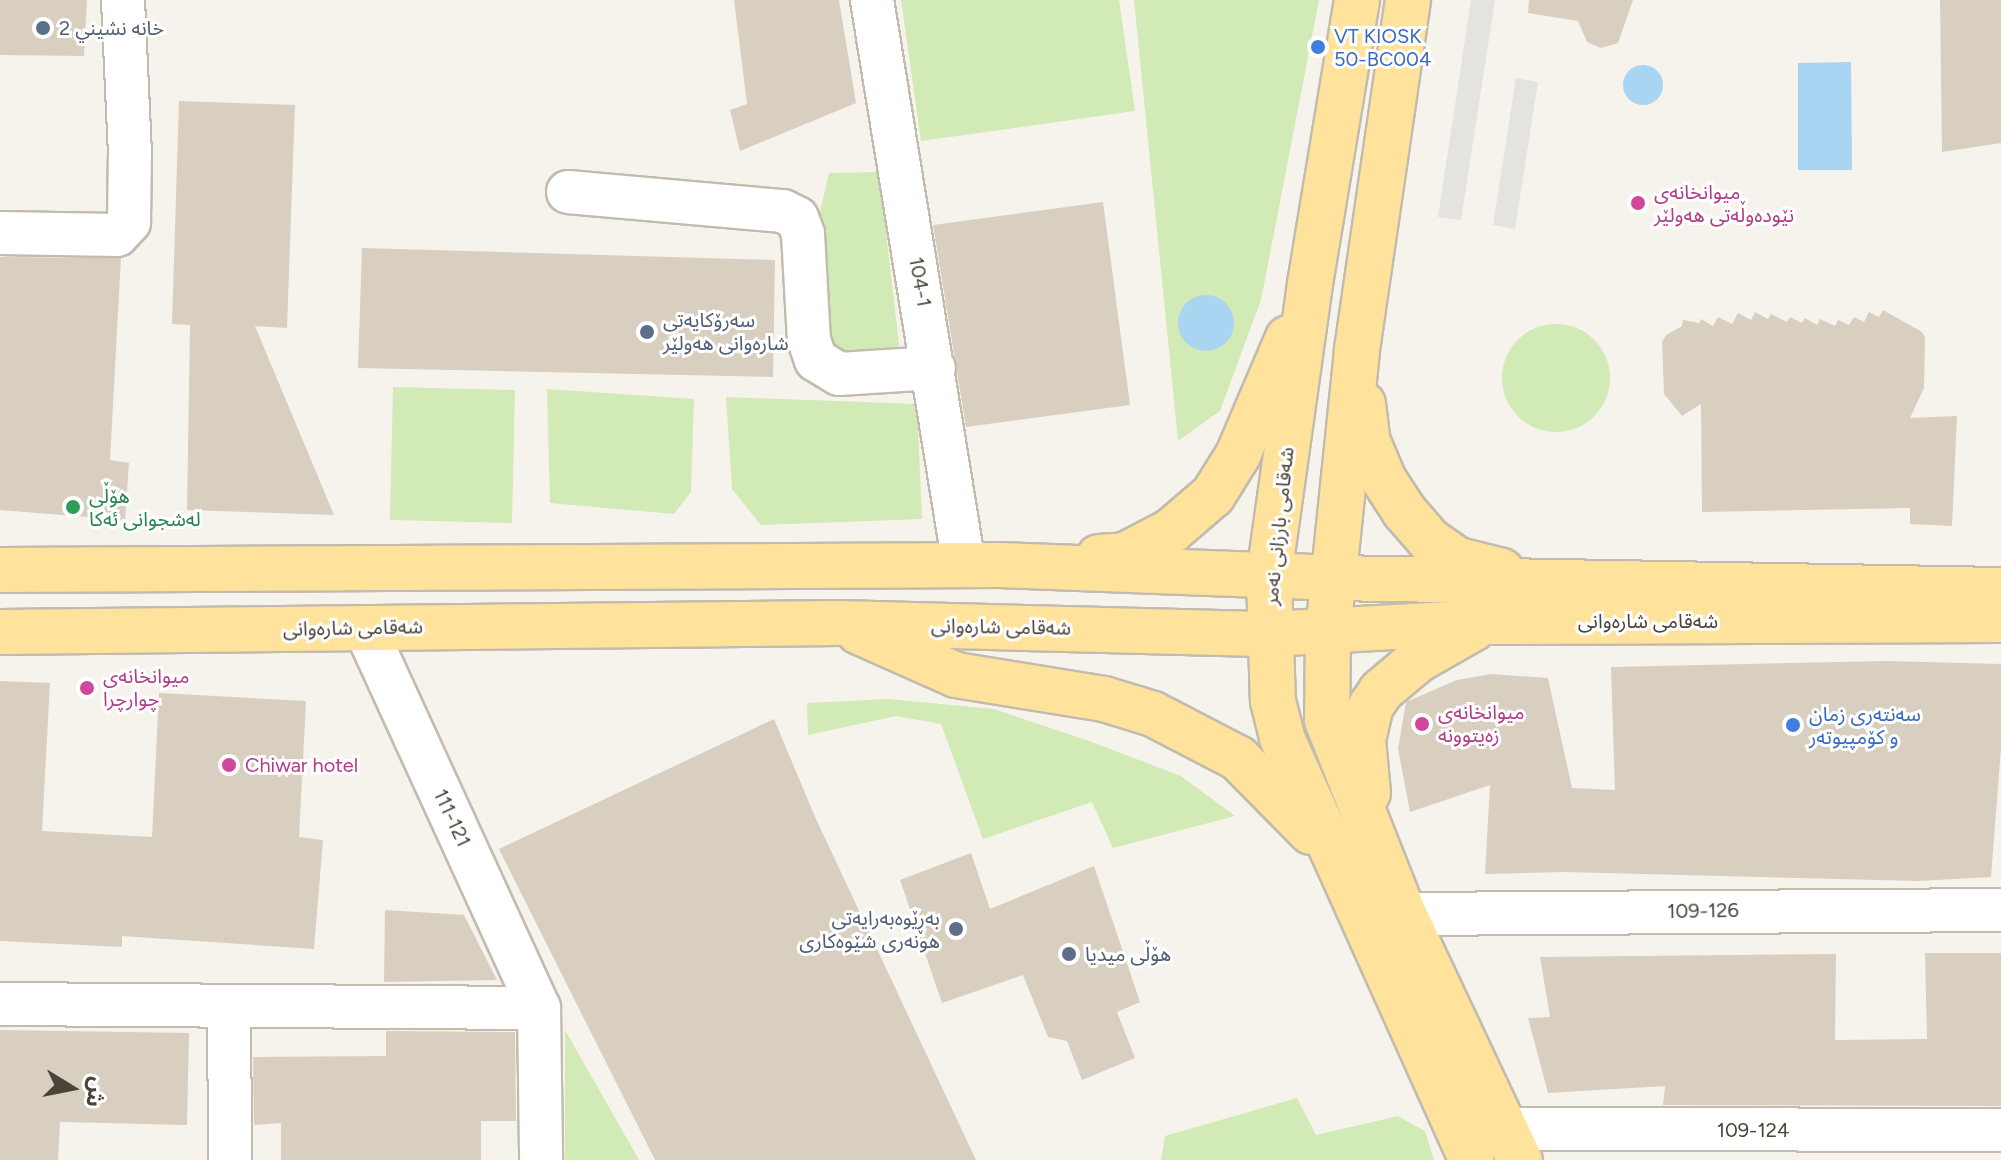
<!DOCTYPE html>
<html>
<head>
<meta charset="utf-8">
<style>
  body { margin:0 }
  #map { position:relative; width:2001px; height:1160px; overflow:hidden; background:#f6f3ec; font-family:Figtree,"Noto Sans Arabic",sans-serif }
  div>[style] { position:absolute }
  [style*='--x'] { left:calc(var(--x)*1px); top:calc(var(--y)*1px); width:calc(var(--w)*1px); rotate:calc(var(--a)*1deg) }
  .green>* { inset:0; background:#d2eab5 }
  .round { border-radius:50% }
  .parking>* { inset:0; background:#e5e3e0 }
  .water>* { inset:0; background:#a9d4f2 }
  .building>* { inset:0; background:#d8cfc1 }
  .roads { filter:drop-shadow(2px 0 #c2bbae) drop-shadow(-2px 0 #c2bbae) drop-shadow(0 2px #c2bbae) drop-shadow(0 -2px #c2bbae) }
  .minor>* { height:42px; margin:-21px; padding:0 21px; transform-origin:21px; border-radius:21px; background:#fff }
  .major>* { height:44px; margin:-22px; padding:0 22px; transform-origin:22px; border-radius:22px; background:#ffe39c }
  .dots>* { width:22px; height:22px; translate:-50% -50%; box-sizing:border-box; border:4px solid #fff; border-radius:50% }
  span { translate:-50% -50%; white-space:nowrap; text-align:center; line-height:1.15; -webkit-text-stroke:6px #fff; paint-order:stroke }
  .service-label { font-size:20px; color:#4e5e75 }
  .left { translate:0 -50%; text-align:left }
  .right { translate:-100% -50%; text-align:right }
  .shop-label { font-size:20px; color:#366cbe }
  .hotel-label { font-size:20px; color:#b23c85 }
  .street-label { font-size:20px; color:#4b4439 }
  .leisure-label { font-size:20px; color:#27864d }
  .north { position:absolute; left:32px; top:1048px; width:80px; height:80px; -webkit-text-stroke:6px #fff; paint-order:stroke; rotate:100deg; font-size:22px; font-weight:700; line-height:32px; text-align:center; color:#4b4439 }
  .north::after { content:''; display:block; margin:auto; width:28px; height:36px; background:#4b4439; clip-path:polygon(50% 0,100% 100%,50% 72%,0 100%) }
</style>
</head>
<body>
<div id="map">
  <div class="green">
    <i style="clip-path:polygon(901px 0,1119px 0,1135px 111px,921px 141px)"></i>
    <i style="clip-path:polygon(1134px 0,1319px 0,1261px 300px,1220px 411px,1178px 441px)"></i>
    <i style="clip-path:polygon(879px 172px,901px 362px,829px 353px,818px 220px,829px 173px)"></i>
    <i class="round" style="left:1502px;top:324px;width:108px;height:108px"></i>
    <i style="clip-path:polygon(393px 387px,515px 390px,512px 523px,390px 520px)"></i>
    <i style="clip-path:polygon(547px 389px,694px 399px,691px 492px,674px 514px,550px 503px)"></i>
    <i style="clip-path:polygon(726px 397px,917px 404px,922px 519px,761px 525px,732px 489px)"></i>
    <i style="clip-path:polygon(888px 699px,994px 709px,1089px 741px,1181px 776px,1235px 816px,1113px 848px,1092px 802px,983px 839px,941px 724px,896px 716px,808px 735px,807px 703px)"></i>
    <i style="clip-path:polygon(565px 1030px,639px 1160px,565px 1160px)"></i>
    <i style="clip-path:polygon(1297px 1098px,1316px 1135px,1398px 1116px,1425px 1131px,1434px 1160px,1161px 1160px,1165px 1136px)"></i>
  </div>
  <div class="parking">
    <i style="clip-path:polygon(1471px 0,1495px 0,1461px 220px,1438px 217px)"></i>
    <i style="clip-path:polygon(1516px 78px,1538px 82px,1515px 229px,1493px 225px)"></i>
  </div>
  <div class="water">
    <i style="clip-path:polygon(1851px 62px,1852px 170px,1798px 170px,1798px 63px)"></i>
    <i class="round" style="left:1623px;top:65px;width:40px;height:40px"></i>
    <i class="round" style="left:1178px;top:295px;width:56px;height:56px"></i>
  </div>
  <div class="building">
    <i style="clip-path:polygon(0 0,87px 0,84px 56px,0 55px)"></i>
    <i style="clip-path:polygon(734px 0,839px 0,856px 103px,740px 151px,730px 110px,747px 104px)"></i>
    <i style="clip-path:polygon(1529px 0,1633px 0,1618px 43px,1601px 48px,1587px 42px,1578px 21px,1528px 13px)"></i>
    <i style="clip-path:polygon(1940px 0,2001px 0,2001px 143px,1942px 152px)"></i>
    <i style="clip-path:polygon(179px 101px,295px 105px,287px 328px,255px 326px,334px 515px,187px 510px,190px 325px,172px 324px)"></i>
    <i style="clip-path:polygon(1103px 202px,1130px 405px,966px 427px,933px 225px)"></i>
    <i style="clip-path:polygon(362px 248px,775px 260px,773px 377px,358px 368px)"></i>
    <i style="clip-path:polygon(0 257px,121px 258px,110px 460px,129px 463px,125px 520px,0 510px)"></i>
    <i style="clip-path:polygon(1883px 310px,1922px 332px,1925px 337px,1924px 388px,1910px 418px,1957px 416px,1952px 526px,1910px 524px,1910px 508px,1702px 512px,1701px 404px,1682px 416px,1664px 394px,1662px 342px,1666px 335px,1682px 326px,1683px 320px,1699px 323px,1701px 319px,1713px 326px,1718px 317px,1732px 324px,1738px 313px,1751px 320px,1755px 312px,1768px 319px,1771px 314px,1787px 322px,1790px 317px,1802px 323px,1805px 318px,1817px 325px,1820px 319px,1835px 326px,1838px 320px,1849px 325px,1854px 317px,1864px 322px,1869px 312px,1879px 317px)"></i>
    <i style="clip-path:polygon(1887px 661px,2001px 664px,2001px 748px,1991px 877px,1918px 881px,1565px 872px,1485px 874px,1490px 785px,1410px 812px,1398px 749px,1406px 702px,1457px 680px,1491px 674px,1548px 678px,1572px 788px,1615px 790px,1611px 667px)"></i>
    <i style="clip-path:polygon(0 681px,50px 683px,42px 831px,152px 837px,159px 693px,306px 701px,299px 837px,323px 840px,314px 949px,122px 936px,122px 947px,0 941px)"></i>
    <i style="clip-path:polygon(774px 719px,816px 819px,976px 1160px,655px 1160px,499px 849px)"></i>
    <i style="clip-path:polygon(971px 853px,990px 909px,1094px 866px,1140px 1002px,1117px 1012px,1135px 1058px,1082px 1080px,1067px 1041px,1048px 1037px,1023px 975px,942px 1003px,900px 880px)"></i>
    <i style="clip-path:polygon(385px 910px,464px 915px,497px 980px,384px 982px)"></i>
    <i style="clip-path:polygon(1925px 953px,2001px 953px,2001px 1106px,1663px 1105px,1665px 1086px,1548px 1093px,1528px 1018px,1550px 1017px,1540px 957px,1836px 954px,1835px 1040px,1927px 1039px)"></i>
    <i style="clip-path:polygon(0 1030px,189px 1033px,187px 1125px,60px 1122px,58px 1160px,0 1160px)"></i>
    <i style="clip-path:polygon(386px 1031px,515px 1032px,516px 1121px,481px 1121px,481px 1160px,281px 1160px,281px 1123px,254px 1125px,253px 1057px,386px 1056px)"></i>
  </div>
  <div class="roads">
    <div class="minor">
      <i style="--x:872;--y:0;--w:572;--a:80.75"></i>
      <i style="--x:568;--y:192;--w:216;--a:5.1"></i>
      <i style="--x:783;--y:211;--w:16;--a:27"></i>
      <i style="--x:797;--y:218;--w:17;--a:69"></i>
      <i style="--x:803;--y:234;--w:106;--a:86.8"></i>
      <i style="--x:809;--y:340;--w:21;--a:71"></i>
      <i style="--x:816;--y:360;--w:27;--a:31"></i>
      <i style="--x:839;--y:374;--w:95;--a:-3.6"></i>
      <i style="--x:0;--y:233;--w:117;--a:1"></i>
      <i style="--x:117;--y:235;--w:18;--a:-47"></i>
      <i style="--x:129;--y:222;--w:68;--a:-89.2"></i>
      <i style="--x:130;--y:154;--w:154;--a:-92.6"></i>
      <i style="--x:365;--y:628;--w:418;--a:65.4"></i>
      <i style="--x:539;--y:1008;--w:152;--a:89.2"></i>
      <i style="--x:1404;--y:914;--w:597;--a:-0.38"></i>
      <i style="--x:0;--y:1004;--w:539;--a:0.43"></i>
      <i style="--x:229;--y:1006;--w:154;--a:89.6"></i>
      <i style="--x:1505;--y:1129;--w:496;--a:0.1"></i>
    </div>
    <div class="major">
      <i style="--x:1357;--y:0;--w:288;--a:99.4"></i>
      <i style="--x:1310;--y:284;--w:296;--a:98"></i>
      <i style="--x:1269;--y:577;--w:124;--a:88.2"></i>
      <i style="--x:1273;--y:701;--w:38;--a:76"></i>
      <i style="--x:1282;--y:738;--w:463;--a:65.8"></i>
      <i style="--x:1408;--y:0;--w:355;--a:98.3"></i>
      <i style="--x:1357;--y:351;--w:281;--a:95.9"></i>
      <i style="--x:1328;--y:631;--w:89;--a:90.6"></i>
      <i style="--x:1327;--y:720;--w:209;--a:68.4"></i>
      <i style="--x:1404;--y:914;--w:272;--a:64.8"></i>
      <i style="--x:1363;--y:404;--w:38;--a:83"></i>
      <i style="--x:1368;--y:442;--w:41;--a:67.2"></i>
      <i style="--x:1384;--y:480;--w:37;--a:57"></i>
      <i style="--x:1404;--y:511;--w:38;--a:49"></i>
      <i style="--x:1429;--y:540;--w:35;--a:35"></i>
      <i style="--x:1458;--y:560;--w:45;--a:14"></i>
      <i style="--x:1099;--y:557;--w:26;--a:-4"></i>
      <i style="--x:1125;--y:555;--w:52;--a:-27.6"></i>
      <i style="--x:1171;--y:531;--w:55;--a:-40.6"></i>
      <i style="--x:1213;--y:495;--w:47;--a:-58"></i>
      <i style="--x:1238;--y:455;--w:127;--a:-66.9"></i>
      <i style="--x:0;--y:570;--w:1000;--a:-0.29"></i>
      <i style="--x:1000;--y:565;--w:333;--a:2.2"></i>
      <i style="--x:1333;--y:578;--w:668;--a:1.03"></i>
      <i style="--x:0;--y:632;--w:838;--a:-0.62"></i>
      <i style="--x:838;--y:623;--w:431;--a:1.5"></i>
      <i style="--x:1269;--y:634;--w:217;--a:-3.2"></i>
      <i style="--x:1486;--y:622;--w:515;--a:-0.22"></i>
      <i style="--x:859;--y:632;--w:106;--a:23.9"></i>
      <i style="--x:956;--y:675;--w:150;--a:9.2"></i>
      <i style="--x:1104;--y:699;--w:51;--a:17"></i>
      <i style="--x:1153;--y:714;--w:96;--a:27.4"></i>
      <i style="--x:1238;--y:758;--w:104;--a:45.4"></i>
      <i style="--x:1368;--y:793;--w:53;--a:-95.4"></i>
      <i style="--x:1363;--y:740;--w:35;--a:-77"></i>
      <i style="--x:1371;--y:706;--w:18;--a:-56"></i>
      <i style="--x:1381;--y:691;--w:48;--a:-40"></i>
      <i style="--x:1418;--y:660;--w:64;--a:-29.7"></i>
    </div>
  </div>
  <div class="dots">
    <i style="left:43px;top:28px;background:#5c6f8a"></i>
    <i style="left:1318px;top:47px;background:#3f7fe0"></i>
    <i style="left:1638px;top:203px;background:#d1479c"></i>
    <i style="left:647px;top:332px;background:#5c6f8a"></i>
    <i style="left:73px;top:507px;background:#2e9e5b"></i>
    <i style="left:87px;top:688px;background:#d1479c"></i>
    <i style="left:1422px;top:724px;background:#d1479c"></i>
    <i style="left:1793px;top:725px;background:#3f7fe0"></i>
    <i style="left:229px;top:765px;background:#d1479c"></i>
    <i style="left:956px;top:929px;background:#5c6f8a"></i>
    <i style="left:1069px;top:954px;background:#5c6f8a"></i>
  </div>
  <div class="service-label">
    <span class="left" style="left:59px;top:28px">خانه نشيني 2</span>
    <span class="left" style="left:663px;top:332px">سەرۆکایەتی<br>شارەوانی هەولێر</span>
    <span class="right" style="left:940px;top:930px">بەڕێوەبەرایەتی<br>هونەری شێوەکاری</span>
    <span class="left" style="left:1085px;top:954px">هۆڵی میدیا</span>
  </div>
  <div class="shop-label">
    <span class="left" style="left:1334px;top:48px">VT KIOSK<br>50-BC004</span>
    <span class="left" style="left:1809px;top:726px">سەنتەری زمان<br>و کۆمپیوتەر</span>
  </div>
  <div class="hotel-label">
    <span class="left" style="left:1654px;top:204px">میوانخانەی<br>نێودەوڵەتی هەولێر</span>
    <span class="left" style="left:103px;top:688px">میوانخانەی<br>چوارچرا</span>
    <span class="left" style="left:1438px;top:724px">میوانخانەی<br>زەیتوونە</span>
    <span class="left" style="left:245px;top:765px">Chiwar hotel</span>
  </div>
  <div class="street-label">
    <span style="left:920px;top:282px;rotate:80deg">104-1</span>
    <span style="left:1279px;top:526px;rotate:-84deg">شەقامی بارزانی نەمر</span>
    <span style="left:1648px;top:621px">شەقامی شارەوانی</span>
    <span style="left:1001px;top:627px;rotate:1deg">شەقامی شارەوانی</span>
    <span style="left:353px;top:628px;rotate:-1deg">شەقامی شارەوانی</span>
    <span style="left:452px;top:818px;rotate:65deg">111-121</span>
    <span style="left:1703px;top:911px;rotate:-1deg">109-126</span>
    <span style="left:1753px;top:1130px">109-124</span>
  </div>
  <div class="leisure-label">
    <span class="left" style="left:89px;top:508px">هۆڵی<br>لەشجوانی ئەکا</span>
  </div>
  <div class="north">ش</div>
</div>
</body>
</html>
